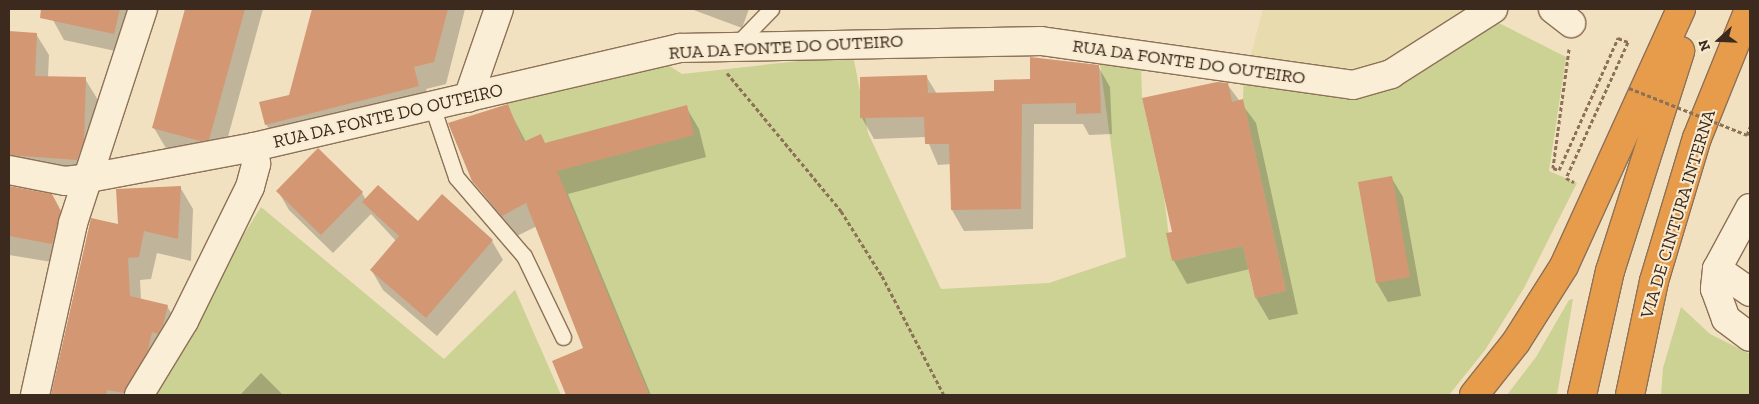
<!DOCTYPE html>
<html>
<head>
<meta charset="utf-8">
<style>
  body { margin:0 }
  #map { position:relative; width:1759px; height:404px; overflow:hidden; background:#f1e1c1; font-family:"Zilla Slab",serif }
  div>[style] { position:absolute }
  [style*='--x'] { left:calc(var(--x)*1px); top:calc(var(--y)*1px); width:calc(var(--w)*1px); rotate:calc(var(--a)*1deg) }
  .farmland>* { inset:0; background:#e8dcae }
  .green>* { inset:0; background:#ccd194 }
  .shadow>* { inset:0; background:#0003 }
  .building>* { inset:0; background:#d39774 }
  .path>* { height:3px; margin-top:-1.5px; transform-origin:0; background:repeating-linear-gradient(90deg,#8d7157 0 4px,transparent 0 6.5px) }
  .roads { filter:drop-shadow(1px 0 #8d7157) drop-shadow(-1px 0 #8d7157) drop-shadow(0 1px #8d7157) drop-shadow(0 -1px #8d7157) }
  .lane>* { height:15px; margin:-7.5px; padding:0 7.5px; transform-origin:7.5px; border-radius:7.5px; background:#fbeed6 }
  .street>* { height:28px; margin:-14px; padding:0 14px; transform-origin:14px; border-radius:14px; background:#fbeed6 }
  .highway>* { height:28px; margin:-14px; padding:0 14px; transform-origin:14px; border-radius:14px; background:#e79c4b }
  .path-bridge>* { height:3px; margin-top:-1.5px; transform-origin:0; background:repeating-linear-gradient(90deg,#8d7157 0 4px,transparent 0 6.5px) }
  span { translate:-50% -50%; white-space:nowrap; text-align:center; line-height:1.15; -webkit-text-stroke:4px #f8ebd2; paint-order:stroke }
  .street-label { font-size:18px; color:#3b2a1d }
  .frame { position:absolute; inset:0; border:10px solid #3b2a1d; pointer-events:none }
  .north { position:absolute; left:1694px; top:15px; width:50px; height:50px; -webkit-text-stroke:4px #f8ebd2; paint-order:stroke; rotate:250deg; font-size:14px; font-weight:700; line-height:20px; text-align:center; color:#3b2a1d }
  .north::after { content:''; display:block; margin:auto; width:18px; height:22px; background:#3b2a1d; clip-path:polygon(50% 0,100% 100%,50% 72%,0 100%) }
</style>
</head>
<body>
<div id="map">
  <div class="farmland">
    <i style="clip-path:polygon(1263px 9px,1466px 9px,1371px 70px,1249px 62px)"></i>
  </div>
  <div class="green">
    <i style="clip-path:polygon(1489px 18px,1566px 57px,1549px 171px,1577px 183px,1524px 288px,1485px 350px,1449px 395px,649px 395px,541px 135px,523px 142px,506px 99px,668px 65px,682px 74px,853px 55px,868px 133px,941px 289px,1049px 283px,1126px 257px,1099px 56px,1141px 66px,1142px 98px,1164px 197px,1172px 261px,1243px 246px,1255px 298px,1286px 291px,1243px 99px,1244px 74px,1345px 91px)"></i>
    <i style="clip-path:polygon(261px 207px,444px 359px,515px 290px,561px 395px,144px 395px)"></i>
    <i style="clip-path:polygon(1573px 299px,1557px 395px,1507px 395px,1536px 357px,1569px 300px)"></i>
    <i style="clip-path:polygon(1681px 307px,1710px 334px,1750px 354px,1750px 395px,1661px 395px,1663px 368px)"></i>
  </div>
  <div class="shadow">
    <i style="clip-path:polygon(55px 9px,135px 9px,125px 53px,64px 40px,53px 20px)"></i>
    <i style="clip-path:polygon(186px 9px,263px 9px,221px 162px,167px 150px,154px 128px)"></i>
    <i style="clip-path:polygon(314px 9px,465px 9px,446px 84px,426px 89px,431px 109px,279px 147px,266px 124px,290px 96px)"></i>
    <i style="clip-path:polygon(691px 9px,749px 9px,742px 28px)"></i>
    <i style="clip-path:polygon(9px 33px,36px 34px,49px 55px,48px 77px,85px 79px,98px 100px,95px 162px,89px 181px,17px 176px,9px 185px)"></i>
    <i style="clip-path:polygon(1098px 66px,1110px 87px,1112px 134px,1089px 135px,1083px 124px,1034px 124px,1033px 229px,964px 231px,952px 210px,951px 164px,938px 165px,926px 137px,874px 139px,862px 118px,926px 76px,937px 94px,995px 93px)"></i>
    <i style="clip-path:polygon(1227px 84px,1256px 123px,1298px 314px,1269px 320px,1256px 298px,1250px 269px,1187px 284px,1174px 261px,1167px 234px,1174px 232px)"></i>
    <i style="clip-path:polygon(507px 106px,526px 142px,545px 144px,686px 107px,699px 129px,706px 157px,568px 194px,651px 395px,567px 395px,553px 361px,585px 348px,537px 226px,515px 237px,473px 180px)"></i>
    <i style="clip-path:polygon(1391px 177px,1403px 197px,1421px 296px,1388px 302px,1377px 283px)"></i>
    <i style="clip-path:polygon(9px 187px,51px 196px,64px 217px,64px 264px,9px 255px)"></i>
    <i style="clip-path:polygon(180px 187px,193px 209px,191px 261px,157px 253px,151px 279px,140px 280px,141px 300px,167px 306px,180px 328px,148px 395px,51px 395px,92px 219px,119px 225px)"></i>
    <i style="clip-path:polygon(278px 191px,362px 193px,366px 200px,418px 223px,492px 241px,503px 260px,437px 336px,383px 290px,372px 271px,397px 242px,371px 214px,333px 253px,289px 210px)"></i>
    <i style="clip-path:polygon(261px 373px,283px 395px,240px 395px)"></i>
  </div>
  <div class="building">
    <i style="clip-path:polygon(41px 9px,120px 9px,114px 34px,40px 18px)"></i>
    <i style="clip-path:polygon(185px 9px,245px 9px,209px 140px,200px 141px,152px 128px)"></i>
    <i style="clip-path:polygon(312px 9px,448px 9px,434px 62px,414px 67px,419px 86px,265px 125px,259px 102px,289px 95px)"></i>
    <i style="clip-path:polygon(9px 31px,37px 33px,35px 76px,86px 77px,84px 140px,77px 160px,9px 155px)"></i>
    <i style="clip-path:polygon(1030px 57px,1099px 65px,1101px 113px,1076px 114px,1076px 103px,1022px 104px,1021px 209px,951px 210px,949px 144px,925px 144px,924px 117px,860px 118px,860px 77px,927px 75px,928px 93px,994px 91px,994px 80px,1030px 79px)"></i>
    <i style="clip-path:polygon(1217px 82px,1228px 83px,1232px 102px,1243px 99px,1286px 291px,1255px 298px,1243px 246px,1172px 261px,1166px 233px,1172px 232px,1142px 98px)"></i>
    <i style="clip-path:polygon(508px 104px,523px 142px,541px 134px,545px 143px,687px 105px,694px 135px,557px 171px,649px 395px,566px 395px,552px 361px,583px 348px,526px 203px,502px 216px,472px 181px,448px 123px)"></i>
    <i style="clip-path:polygon(318px 148px,363px 192px,321px 235px,276px 191px)"></i>
    <i style="clip-path:polygon(1392px 176px,1410px 277px,1376px 283px,1358px 182px)"></i>
    <i style="clip-path:polygon(378px 185px,418px 221px,442px 194px,493px 240px,426px 318px,370px 270px,399px 236px,362px 202px)"></i>
    <i style="clip-path:polygon(9px 186px,52px 194px,61px 211px,52px 244px,9px 236px)"></i>
    <i style="clip-path:polygon(181px 186px,178px 239px,144px 231px,139px 257px,128px 258px,130px 296px,168px 305px,163px 325px,158px 334px,152px 332px,148px 350px,124px 393px,107px 390px,106px 395px,51px 395px,91px 218px,118px 224px,116px 189px)"></i>
  </div>
  <div class="path">
    <i style="--x:1569;--y:49;--w:120;--a:97.7"></i>
    <i style="--x:1553;--y:168;--w:6;--a:18"></i>
    <i style="--x:1559;--y:170;--w:145;--a:-65.9"></i>
    <i style="--x:1618;--y:38;--w:11;--a:22"></i>
    <i style="--x:1628;--y:42;--w:149;--a:114.5"></i>
    <i style="--x:1566;--y:178;--w:9;--a:27"></i>
    <i style="--x:727;--y:73;--w:179;--a:50.4"></i>
    <i style="--x:841;--y:211;--w:77;--a:57.8"></i>
    <i style="--x:882;--y:276;--w:134;--a:62.5"></i>
    <i style="--x:1747;--y:135;--w:9;--a:-69"></i>
  </div>
  <div class="roads">
    <div class="lane">
      <i style="--x:737;--y:44;--w:49;--a:-45.8"></i>
      <i style="--x:432;--y:106;--w:75;--a:71.3"></i>
      <i style="--x:456;--y:177;--w:104;--a:49.3"></i>
      <i style="--x:524;--y:256;--w:90;--a:64.3"></i>
    </div>
    <div class="street">
      <i style="--x:1553;--y:9;--w:23;--a:38"></i>
      <i style="--x:468;--y:98;--w:94;--a:-70.8"></i>
      <i style="--x:9;--y:170;--w:57;--a:11.1"></i>
      <i style="--x:65;--y:181;--w:24;--a:-7"></i>
      <i style="--x:89;--y:178;--w:168;--a:-10.6"></i>
      <i style="--x:254;--y:147;--w:437;--a:-13.1"></i>
      <i style="--x:680;--y:48;--w:361;--a:-1.1"></i>
      <i style="--x:1041;--y:41;--w:315;--a:8"></i>
      <i style="--x:1353;--y:85;--w:40;--a:-16"></i>
      <i style="--x:1391;--y:74;--w:121;--a:-32.5"></i>
      <i style="--x:1750;--y:208;--w:69;--a:118.4"></i>
      <i style="--x:1717;--y:269;--w:20;--a:96"></i>
      <i style="--x:1715;--y:289;--w:32;--a:70"></i>
      <i style="--x:1726;--y:319;--w:30;--a:37"></i>
      <i style="--x:1717;--y:269;--w:40;--a:34.9"></i>
      <i style="--x:35;--y:395;--w:176;--a:-77.5"></i>
      <i style="--x:73;--y:223;--w:225;--a:-71.9"></i>
      <i style="--x:139;--y:395;--w:87;--a:-58.7"></i>
      <i style="--x:184;--y:321;--w:149;--a:-63.8"></i>
      <i style="--x:250;--y:187;--w:24;--a:-75"></i>
      <i style="--x:256;--y:164;--w:17;--a:-97"></i>
    </div>
    <div class="highway">
      <i style="--x:1474;--y:395;--w:68;--a:-51.6"></i>
      <i style="--x:1516;--y:342;--w:90;--a:-57.7"></i>
      <i style="--x:1564;--y:266;--w:282;--a:-65.5"></i>
      <i style="--x:1582;--y:395;--w:127;--a:-77.3"></i>
      <i style="--x:1610;--y:271;--w:231;--a:-72.3"></i>
      <i style="--x:1630;--y:395;--w:116;--a:-78.1"></i>
      <i style="--x:1654;--y:281;--w:149;--a:-73.3"></i>
      <i style="--x:1697;--y:138;--w:139;--a:-68"></i>
    </div>
  </div>
  <div class="path-bridge">
    <i style="--x:1629;--y:88;--w:127;--a:21.7"></i>
  </div>
  <div class="street-label">
    <span style="left:786px;top:47px;rotate:-3deg">RUA DA FONTE DO OUTEIRO</span>
    <span style="left:1189px;top:62px;rotate:8deg">RUA DA FONTE DO OUTEIRO</span>
    <span style="left:388px;top:116px;rotate:-13deg">RUA DA FONTE DO OUTEIRO</span>
    <span style="left:1678px;top:214px;rotate:-73deg">VIA DE CINTURA INTERNA</span>
  </div>
  <div class="frame"></div>
  <div class="north">N</div>
</div>
</body>
</html>
